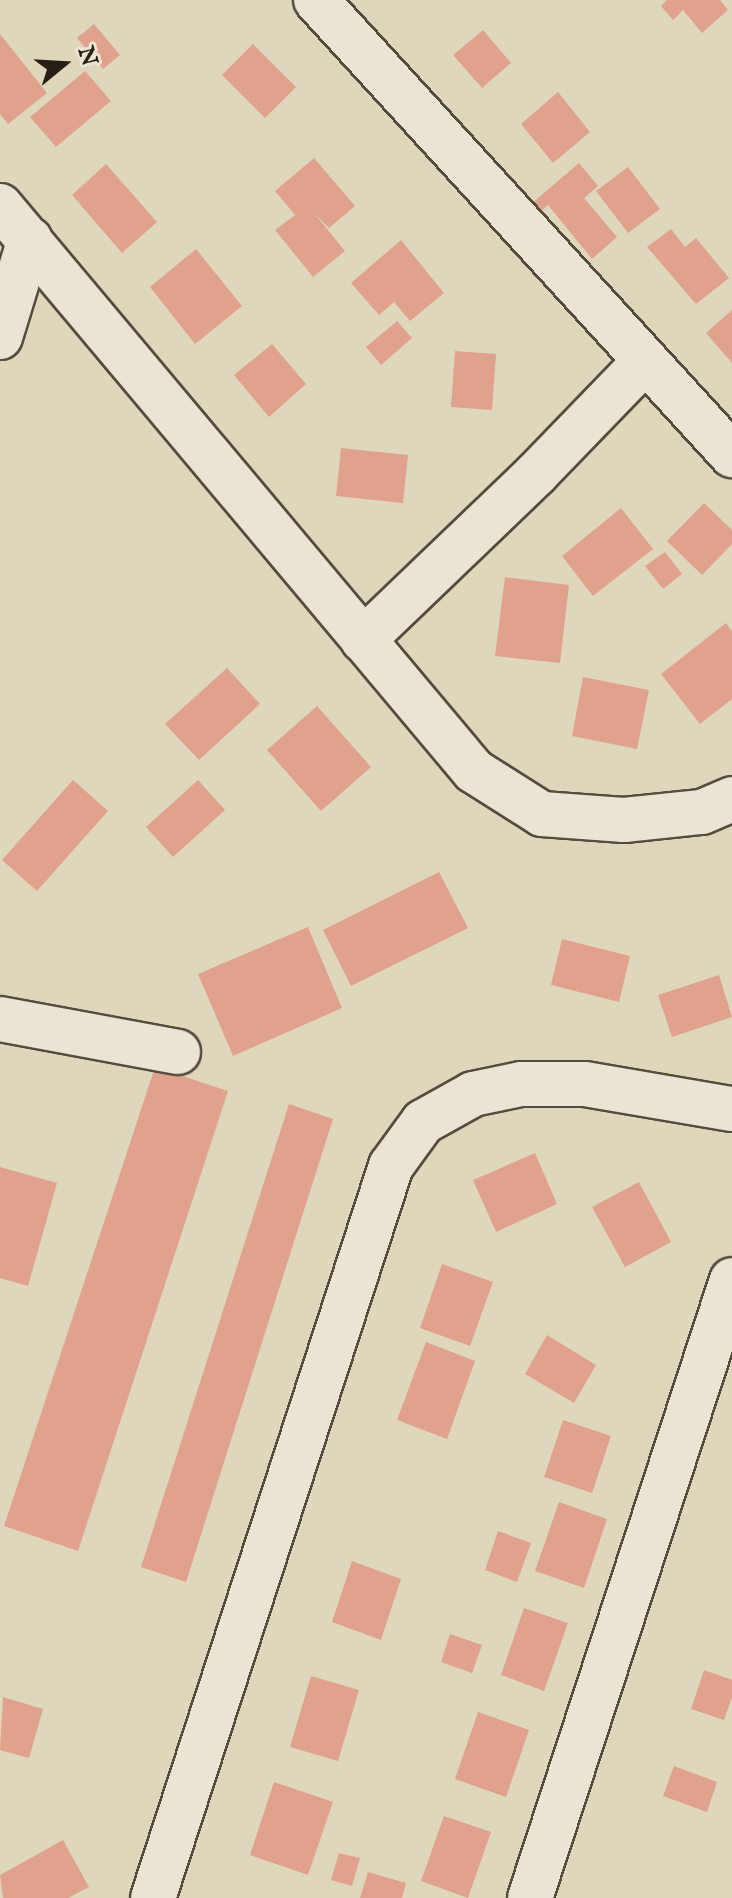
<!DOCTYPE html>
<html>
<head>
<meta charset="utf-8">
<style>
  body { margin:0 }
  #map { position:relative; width:732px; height:1898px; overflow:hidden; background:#dfd7bc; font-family:"IM FELL English",serif }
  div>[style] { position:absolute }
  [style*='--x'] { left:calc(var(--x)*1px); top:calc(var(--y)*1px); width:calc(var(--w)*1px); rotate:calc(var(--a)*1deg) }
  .building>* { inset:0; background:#e0a28d }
  .roads { filter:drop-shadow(2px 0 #554c3e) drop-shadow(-2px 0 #554c3e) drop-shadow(0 2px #554c3e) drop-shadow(0 -2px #554c3e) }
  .minor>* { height:44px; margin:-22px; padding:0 22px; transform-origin:22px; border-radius:22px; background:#eae5d3 }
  span { translate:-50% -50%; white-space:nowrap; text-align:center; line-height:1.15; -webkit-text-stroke:7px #eae5d3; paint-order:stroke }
  .north { position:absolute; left:24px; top:24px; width:80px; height:80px; -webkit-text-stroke:6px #eae5d3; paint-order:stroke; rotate:72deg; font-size:22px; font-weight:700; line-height:32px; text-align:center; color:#271e14 }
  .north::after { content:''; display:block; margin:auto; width:28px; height:36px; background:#271e14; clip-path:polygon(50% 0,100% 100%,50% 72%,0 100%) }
</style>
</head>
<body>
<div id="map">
  <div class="building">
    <i style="clip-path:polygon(667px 0,720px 0,728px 10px,702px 33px,683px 10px,673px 20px,661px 6px)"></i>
    <i style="clip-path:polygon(94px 24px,120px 55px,103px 69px,77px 38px)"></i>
    <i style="clip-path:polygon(483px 30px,511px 63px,482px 88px,453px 55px)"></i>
    <i style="clip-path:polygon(0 34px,47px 93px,8px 124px,0 114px)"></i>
    <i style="clip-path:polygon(253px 44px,296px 87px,265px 118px,222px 75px)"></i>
    <i style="clip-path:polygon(85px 71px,111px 101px,56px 147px,30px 117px)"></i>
    <i style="clip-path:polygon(558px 92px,590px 132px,553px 163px,521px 124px)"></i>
    <i style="clip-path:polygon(314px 158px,355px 206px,329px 228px,314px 213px,345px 251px,313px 277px,275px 230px,295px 215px,275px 191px)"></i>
    <i style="clip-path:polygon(579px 163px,598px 186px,584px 198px,617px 237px,592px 259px,548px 205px,538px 214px,531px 204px)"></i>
    <i style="clip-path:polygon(106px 164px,157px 222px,122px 253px,72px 195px)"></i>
    <i style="clip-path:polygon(628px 167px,660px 209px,628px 233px,596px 191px)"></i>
    <i style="clip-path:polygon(671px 229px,685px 247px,696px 238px,729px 278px,696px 304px,647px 247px)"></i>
    <i style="clip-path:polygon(401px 240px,444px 293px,410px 321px,394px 302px,379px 315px,351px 283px)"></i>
    <i style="clip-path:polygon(196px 249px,242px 306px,195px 344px,150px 287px)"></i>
    <i style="clip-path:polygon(732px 310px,732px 363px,706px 333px)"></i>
    <i style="clip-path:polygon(397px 321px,412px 338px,381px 365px,366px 347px)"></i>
    <i style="clip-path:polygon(272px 344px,306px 384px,269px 417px,234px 375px)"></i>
    <i style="clip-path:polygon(455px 351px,496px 354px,492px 410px,451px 407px)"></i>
    <i style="clip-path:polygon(341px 448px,408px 455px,403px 503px,336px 496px)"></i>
    <i style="clip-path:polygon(704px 503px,732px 530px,732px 544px,702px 575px,667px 541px)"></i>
    <i style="clip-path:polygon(621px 508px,653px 549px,593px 596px,562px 556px)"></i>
    <i style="clip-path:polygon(665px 552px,682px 574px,663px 589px,645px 566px)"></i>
    <i style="clip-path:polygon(505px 577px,569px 585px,560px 663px,495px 656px)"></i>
    <i style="clip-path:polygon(726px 623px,732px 631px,732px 699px,700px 724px,661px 674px)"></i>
    <i style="clip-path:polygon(227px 668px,260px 704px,199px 760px,165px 724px)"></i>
    <i style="clip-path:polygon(583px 677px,649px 690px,637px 749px,572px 736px)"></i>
    <i style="clip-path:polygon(317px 706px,371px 767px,321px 811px,267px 750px)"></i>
    <i style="clip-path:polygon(73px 780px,108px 811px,37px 891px,2px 860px)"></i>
    <i style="clip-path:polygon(198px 780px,225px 810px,173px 857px,146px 827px)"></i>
    <i style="clip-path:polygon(439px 872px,468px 928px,351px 986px,323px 930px)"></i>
    <i style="clip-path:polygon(308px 927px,342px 1008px,233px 1056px,198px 974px)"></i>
    <i style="clip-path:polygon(562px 939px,630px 956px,619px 1002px,551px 985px)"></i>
    <i style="clip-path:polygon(719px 975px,732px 1017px,672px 1037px,658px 995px)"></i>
    <i style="clip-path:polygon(155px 1067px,228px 1091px,78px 1551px,4px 1526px)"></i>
    <i style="clip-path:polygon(289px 1104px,333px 1119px,186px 1582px,141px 1567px)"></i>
    <i style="clip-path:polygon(535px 1153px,557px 1204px,496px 1232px,473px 1180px)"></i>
    <i style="clip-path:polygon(0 1167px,57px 1183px,28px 1286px,0 1278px)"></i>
    <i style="clip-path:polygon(639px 1182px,671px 1242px,625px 1267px,592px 1207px)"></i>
    <i style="clip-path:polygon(442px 1264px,493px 1282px,470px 1346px,420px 1328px)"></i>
    <i style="clip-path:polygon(547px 1335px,596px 1365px,574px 1403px,525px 1374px)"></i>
    <i style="clip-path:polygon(426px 1342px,475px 1361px,447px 1439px,397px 1420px)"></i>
    <i style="clip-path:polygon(563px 1420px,611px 1436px,592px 1493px,544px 1477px)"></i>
    <i style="clip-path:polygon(559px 1502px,607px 1519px,584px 1588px,535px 1571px)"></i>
    <i style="clip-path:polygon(498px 1531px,531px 1543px,517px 1582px,485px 1570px)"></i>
    <i style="clip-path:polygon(352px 1561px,401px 1579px,381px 1640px,332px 1622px)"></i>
    <i style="clip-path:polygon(524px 1608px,568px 1623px,544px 1691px,501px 1675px)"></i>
    <i style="clip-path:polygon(450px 1634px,482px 1645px,472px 1673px,441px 1662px)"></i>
    <i style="clip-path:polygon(704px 1670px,732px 1680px,732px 1697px,724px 1720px,691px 1709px)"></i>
    <i style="clip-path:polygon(311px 1676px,359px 1690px,338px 1761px,290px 1747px)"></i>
    <i style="clip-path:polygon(3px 1697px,43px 1709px,29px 1758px,0 1750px)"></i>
    <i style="clip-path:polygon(478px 1712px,529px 1730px,506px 1797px,455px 1779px)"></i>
    <i style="clip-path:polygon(674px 1766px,717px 1782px,707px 1812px,663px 1796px)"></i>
    <i style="clip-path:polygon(274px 1782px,333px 1802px,308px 1875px,250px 1855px)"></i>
    <i style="clip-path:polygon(444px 1816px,491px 1832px,468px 1898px,421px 1881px)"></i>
    <i style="clip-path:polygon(63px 1840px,89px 1887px,68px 1898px,3px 1898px,0 1875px)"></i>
    <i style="clip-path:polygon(339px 1853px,360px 1858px,352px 1886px,331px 1880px)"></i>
    <i style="clip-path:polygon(368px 1872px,406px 1883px,402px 1898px,360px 1898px)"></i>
  </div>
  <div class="roads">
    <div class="minor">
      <i style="--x:316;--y:0;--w:617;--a:47.56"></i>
      <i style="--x:0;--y:206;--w:737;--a:50.01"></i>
      <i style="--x:474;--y:771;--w:80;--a:32.3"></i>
      <i style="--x:542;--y:814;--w:82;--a:4.2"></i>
      <i style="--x:624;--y:820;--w:78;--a:-5.9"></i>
      <i style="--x:702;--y:812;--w:33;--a:-23"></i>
      <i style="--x:0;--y:337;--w:102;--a:-73"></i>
      <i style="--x:363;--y:640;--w:241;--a:-43.8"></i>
      <i style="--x:537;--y:473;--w:156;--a:-46"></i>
      <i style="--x:0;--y:1019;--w:181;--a:10.5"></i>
      <i style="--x:153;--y:1898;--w:770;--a:-71.99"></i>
      <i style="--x:391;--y:1166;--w:54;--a:-54"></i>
      <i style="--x:423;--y:1122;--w:57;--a:-29.2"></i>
      <i style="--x:473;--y:1094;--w:49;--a:-11.8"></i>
      <i style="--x:521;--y:1084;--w:64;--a:0"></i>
      <i style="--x:585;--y:1084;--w:149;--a:9.7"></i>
      <i style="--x:530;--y:1898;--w:650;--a:-71.9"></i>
    </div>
  </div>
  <div class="north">N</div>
</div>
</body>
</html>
